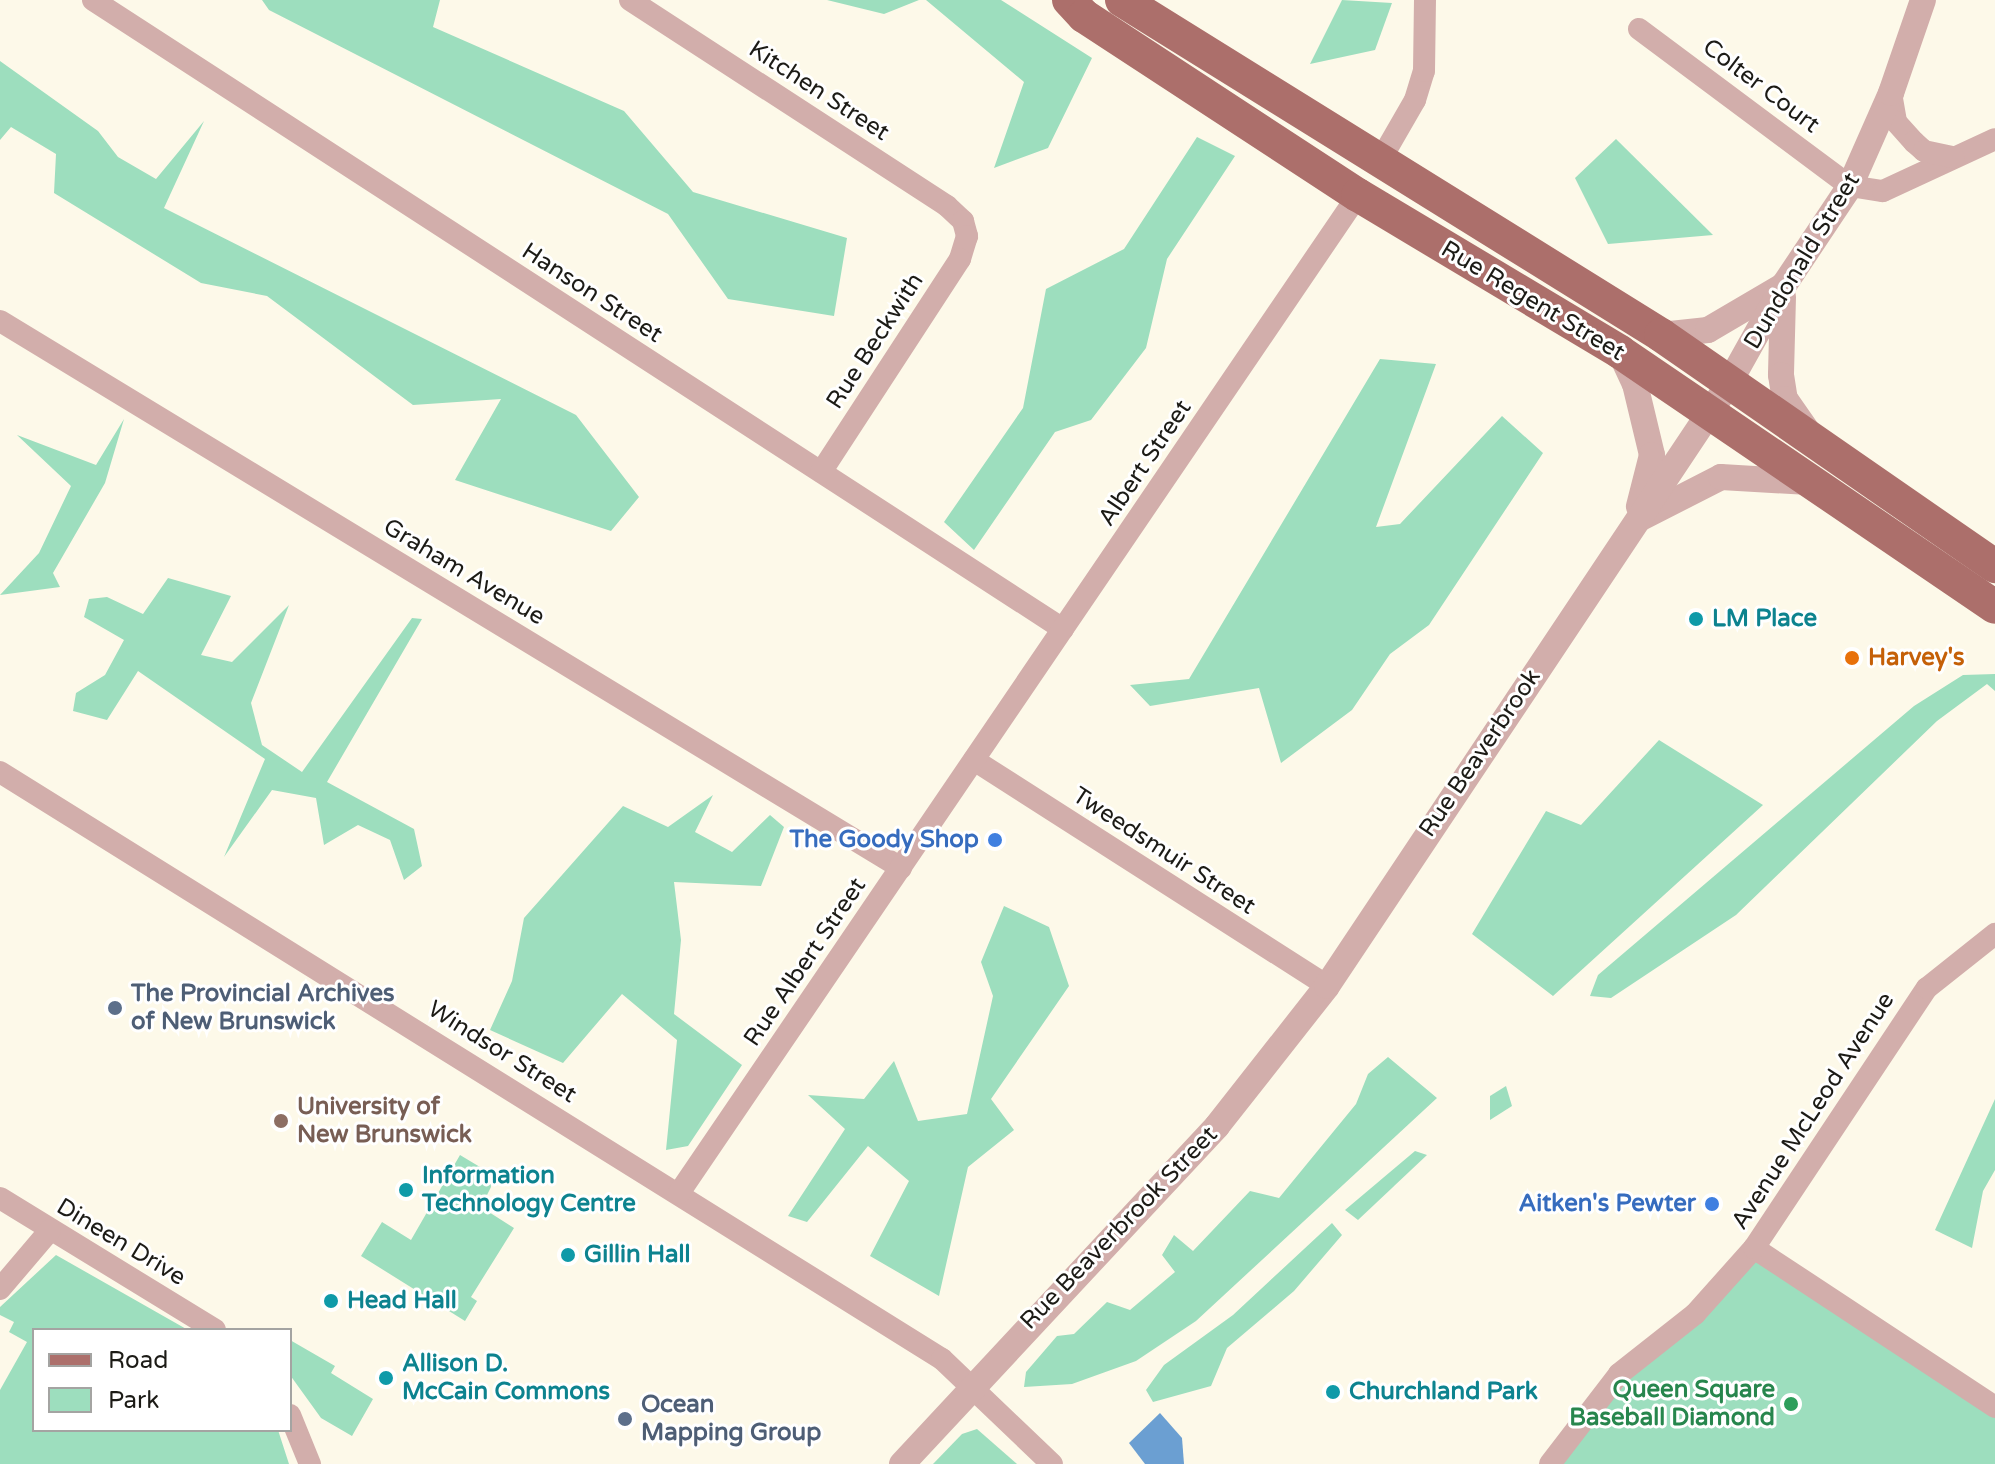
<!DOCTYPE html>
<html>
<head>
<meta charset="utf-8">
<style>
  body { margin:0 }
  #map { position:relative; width:1995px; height:1464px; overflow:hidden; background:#fdf9e9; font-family:"Varela Round",sans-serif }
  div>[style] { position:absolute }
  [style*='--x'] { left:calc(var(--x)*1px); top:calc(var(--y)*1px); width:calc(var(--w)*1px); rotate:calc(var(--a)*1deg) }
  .green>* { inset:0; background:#9ddebe }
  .water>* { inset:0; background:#6b9fd2 }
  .minor>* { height:22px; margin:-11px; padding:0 11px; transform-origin:11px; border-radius:11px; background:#d2aeab }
  .tertiary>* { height:26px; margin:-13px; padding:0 13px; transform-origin:13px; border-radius:13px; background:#d2aeab }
  .primary>* { height:34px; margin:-17px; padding:0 17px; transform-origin:17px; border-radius:17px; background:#ac6f6b }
  .dots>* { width:22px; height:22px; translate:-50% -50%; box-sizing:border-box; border:4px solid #fff; border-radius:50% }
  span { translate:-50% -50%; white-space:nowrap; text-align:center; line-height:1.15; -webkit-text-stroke:6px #fff; paint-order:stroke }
  .street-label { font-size:24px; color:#1c1b16 }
  .culture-label { font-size:24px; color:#0d838f; font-weight:700 }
  .left { translate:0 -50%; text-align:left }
  .food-label { font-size:24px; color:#c56008; font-weight:700 }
  .shop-label { font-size:24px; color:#366cbe; font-weight:700 }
  .right { translate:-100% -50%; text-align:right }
  .service-label { font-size:24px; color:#4e5e75; font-weight:700 }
  .education-label { font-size:24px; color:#785e54; font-weight:700 }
  .leisure-label { font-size:24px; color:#27864d; font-weight:700 }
  .legend { position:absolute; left:32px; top:1328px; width:260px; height:104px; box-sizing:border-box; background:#fff; border:2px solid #a4a4a2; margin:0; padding:10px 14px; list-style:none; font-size:24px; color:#1c1b16 }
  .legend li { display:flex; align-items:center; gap:16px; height:40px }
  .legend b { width:40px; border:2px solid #a4a4a2 }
</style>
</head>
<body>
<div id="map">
  <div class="green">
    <i style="clip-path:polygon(262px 0,440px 0,433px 27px,624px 111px,693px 192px,847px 238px,834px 316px,728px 299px,668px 214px,269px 10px)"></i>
    <i style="clip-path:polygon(827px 0,919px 0,884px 14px)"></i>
    <i style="clip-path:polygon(926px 0,1001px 0,1092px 58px,1048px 148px,994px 168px,1024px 82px)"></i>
    <i style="clip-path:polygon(1342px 0,1392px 3px,1375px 50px,1310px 64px)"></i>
    <i style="clip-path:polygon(0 61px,98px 131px,118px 157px,156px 179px,204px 121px,164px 208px,576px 415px,639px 497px,611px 531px,455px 480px,501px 399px,413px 405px,267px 296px,201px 283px,54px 193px,56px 154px,11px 127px,0 140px)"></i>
    <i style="clip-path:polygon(1197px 137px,1235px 156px,1167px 259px,1146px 348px,1091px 420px,1055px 432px,974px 550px,944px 522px,1023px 408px,1046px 289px,1124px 249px)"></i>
    <i style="clip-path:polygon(1616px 139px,1713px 235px,1608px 244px,1575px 178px)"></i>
    <i style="clip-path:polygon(1380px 359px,1436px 364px,1376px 527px,1400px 524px,1502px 416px,1543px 453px,1429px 625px,1390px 654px,1352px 710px,1281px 763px,1259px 688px,1150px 706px,1130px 685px,1189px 679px)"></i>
    <i style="clip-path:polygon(124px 419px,105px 483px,53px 573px,60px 587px,0 595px,39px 553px,71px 486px,17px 435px,96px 465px)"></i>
    <i style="clip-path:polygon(168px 578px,231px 596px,201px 655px,232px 662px,289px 605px,251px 703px,262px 745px,302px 772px,412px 618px,422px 619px,327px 782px,414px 829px,422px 866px,404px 880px,390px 840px,358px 825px,324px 845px,316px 798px,272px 790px,224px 857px,265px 759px,138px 671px,107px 720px,73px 711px,76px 693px,105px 675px,124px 640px,84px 617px,89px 599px,107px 597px,143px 614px)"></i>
    <i style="clip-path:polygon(1995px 674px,1995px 691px,1987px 684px,1937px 721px,1736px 915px,1611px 998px,1590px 996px,1598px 975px,1914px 706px,1963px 675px)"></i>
    <i style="clip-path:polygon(1659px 740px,1763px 805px,1553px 996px,1472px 934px,1546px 811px,1581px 825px)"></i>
    <i style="clip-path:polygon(713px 795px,695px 832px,732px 852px,770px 815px,784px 827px,761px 886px,674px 882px,681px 940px,674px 1014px,742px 1065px,688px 1146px,666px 1150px,677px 1040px,622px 994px,563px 1063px,490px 1030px,512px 981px,524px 918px,623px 806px,668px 827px)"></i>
    <i style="clip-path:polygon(1004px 906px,1049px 927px,1069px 986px,991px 1099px,1014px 1130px,968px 1167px,939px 1296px,870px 1256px,909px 1181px,868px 1146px,807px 1222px,788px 1216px,845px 1129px,808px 1095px,864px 1099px,894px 1061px,918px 1121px,967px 1114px,993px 996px,981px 962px)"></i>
    <i style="clip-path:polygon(1388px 1057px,1437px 1098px,1196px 1321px,1136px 1361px,1072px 1384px,1024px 1387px,1026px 1372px,1057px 1336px,1074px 1334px,1107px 1302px,1130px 1310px,1175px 1272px,1162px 1255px,1174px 1235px,1193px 1251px,1250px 1191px,1279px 1198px,1356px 1104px,1368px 1074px)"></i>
    <i style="clip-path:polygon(1506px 1086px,1512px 1106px,1490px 1120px,1490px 1096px)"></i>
    <i style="clip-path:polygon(1995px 1099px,1995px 1170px,1983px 1191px,1972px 1248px,1935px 1230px)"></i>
    <i style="clip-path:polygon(1415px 1151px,1427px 1155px,1358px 1220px,1345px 1210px)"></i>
    <i style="clip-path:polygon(460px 1155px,490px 1173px,491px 1187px,481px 1207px,514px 1228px,471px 1297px,477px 1301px,465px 1321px,361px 1256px,382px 1222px,411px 1240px)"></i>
    <i style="clip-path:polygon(1332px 1223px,1342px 1235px,1294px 1291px,1227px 1348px,1211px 1386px,1153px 1402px,1146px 1390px,1164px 1365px,1233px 1315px)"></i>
    <i style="clip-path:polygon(1754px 1248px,1995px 1407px,1995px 1464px,1550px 1464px)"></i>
    <i style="clip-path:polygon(56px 1255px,188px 1330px,34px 1330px,34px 1430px,278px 1430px,289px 1464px,0 1464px,0 1390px,27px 1342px,9px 1332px,14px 1322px,0 1315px,0 1307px)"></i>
    <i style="clip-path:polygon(290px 1340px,335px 1366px,331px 1373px,373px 1399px,352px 1436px,321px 1418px,290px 1375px)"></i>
    <i style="clip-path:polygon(977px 1429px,1017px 1464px,933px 1464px,962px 1434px)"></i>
  </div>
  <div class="water">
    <i style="clip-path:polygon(1160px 1413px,1182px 1438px,1184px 1464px,1145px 1464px,1129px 1443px)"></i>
  </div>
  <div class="minor">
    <i style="--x:93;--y:0;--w:1156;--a:32.96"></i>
    <i style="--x:630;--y:0;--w:378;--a:33"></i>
    <i style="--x:947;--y:206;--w:22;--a:43"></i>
    <i style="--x:963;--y:221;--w:16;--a:75"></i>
    <i style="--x:967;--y:236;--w:24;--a:107"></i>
    <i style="--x:960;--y:259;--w:254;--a:123.1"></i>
    <i style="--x:1639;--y:29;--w:263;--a:36.7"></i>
    <i style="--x:1850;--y:186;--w:33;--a:9"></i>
    <i style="--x:1883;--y:191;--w:123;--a:-24.9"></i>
    <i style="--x:1891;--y:93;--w:29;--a:80"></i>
    <i style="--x:1896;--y:122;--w:27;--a:48"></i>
    <i style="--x:1914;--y:142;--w:13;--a:42"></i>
    <i style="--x:1924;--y:151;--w:30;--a:12"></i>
    <i style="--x:1381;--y:159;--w:68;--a:-60"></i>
    <i style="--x:1415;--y:100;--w:30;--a:-73"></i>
    <i style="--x:1424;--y:71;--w:71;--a:-89.2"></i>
    <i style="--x:0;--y:321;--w:1054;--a:31.26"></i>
    <i style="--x:974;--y:760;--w:419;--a:32.6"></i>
    <i style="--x:0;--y:772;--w:1110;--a:31.93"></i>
    <i style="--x:942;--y:1359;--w:152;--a:43.7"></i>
    <i style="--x:679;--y:1193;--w:1207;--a:-55.77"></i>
    <i style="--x:0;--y:1198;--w:252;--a:31.5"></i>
    <i style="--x:1754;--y:1248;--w:289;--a:33.4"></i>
    <i style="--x:0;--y:1289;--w:77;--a:-49.7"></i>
    <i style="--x:290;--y:1415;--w:53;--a:67.8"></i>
    <i style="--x:1550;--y:1464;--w:113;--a:-52.5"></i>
    <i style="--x:1619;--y:1374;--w:97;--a:-38.3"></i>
    <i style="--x:1695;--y:1314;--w:89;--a:-48.2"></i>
    <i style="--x:1754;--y:1248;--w:312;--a:-56.4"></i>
    <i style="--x:1927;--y:988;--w:87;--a:-38.5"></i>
  </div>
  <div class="tertiary">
    <i style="--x:1783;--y:297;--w:78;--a:91.5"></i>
    <i style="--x:1781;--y:375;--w:24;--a:81"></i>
    <i style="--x:1785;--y:399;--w:38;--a:55"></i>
    <i style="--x:1661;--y:335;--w:47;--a:-6.1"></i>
    <i style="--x:1708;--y:330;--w:85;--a:-30.5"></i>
    <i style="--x:1620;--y:352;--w:35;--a:65"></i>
    <i style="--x:1635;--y:384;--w:73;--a:76.5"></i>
    <i style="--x:1652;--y:455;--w:53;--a:104.3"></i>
    <i style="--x:1639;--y:519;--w:92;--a:-27.1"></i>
    <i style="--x:1721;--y:477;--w:88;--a:3.3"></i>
    <i style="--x:902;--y:1464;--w:462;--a:-47"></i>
    <i style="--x:1217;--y:1126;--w:178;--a:-51.8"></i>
    <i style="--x:1327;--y:986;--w:722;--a:-56.29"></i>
    <i style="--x:1728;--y:385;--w:115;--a:-60.8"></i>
    <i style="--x:1784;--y:285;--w:119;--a:-56.3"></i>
    <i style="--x:1850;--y:186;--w:102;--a:-66.2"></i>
    <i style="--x:1891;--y:93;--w:98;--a:-71"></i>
  </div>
  <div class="primary">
    <i style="--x:1069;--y:0;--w:22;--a:47"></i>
    <i style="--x:1084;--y:16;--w:327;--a:33.2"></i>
    <i style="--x:1358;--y:195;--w:305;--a:30.9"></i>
    <i style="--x:1620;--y:352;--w:453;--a:34.2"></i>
    <i style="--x:1122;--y:0;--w:635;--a:31.86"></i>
    <i style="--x:1661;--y:335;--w:406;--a:34.7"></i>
  </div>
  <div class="dots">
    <i style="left:1696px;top:619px;background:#0f9aa8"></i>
    <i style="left:1852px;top:658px;background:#e8710a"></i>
    <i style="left:995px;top:840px;background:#3f7fe0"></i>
    <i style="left:115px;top:1008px;background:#5c6f8a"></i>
    <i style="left:281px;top:1121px;background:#8d6e63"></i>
    <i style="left:406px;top:1190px;background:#0f9aa8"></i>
    <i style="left:1712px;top:1204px;background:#3f7fe0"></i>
    <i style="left:568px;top:1255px;background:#0f9aa8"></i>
    <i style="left:331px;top:1301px;background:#0f9aa8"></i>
    <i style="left:386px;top:1378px;background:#0f9aa8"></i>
    <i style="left:1333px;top:1392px;background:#0f9aa8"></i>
    <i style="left:1791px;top:1404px;background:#2e9e5b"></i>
    <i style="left:625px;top:1419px;background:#5c6f8a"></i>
  </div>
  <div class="street-label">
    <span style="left:1761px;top:86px;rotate:37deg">Colter Court</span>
    <span style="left:819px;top:91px;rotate:33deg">Kitchen Street</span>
    <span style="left:1802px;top:261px;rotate:-59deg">Dundonald Street</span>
    <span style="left:592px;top:293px;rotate:33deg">Hanson Street</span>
    <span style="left:1533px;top:301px;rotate:31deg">Rue Regent Street</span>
    <span style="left:875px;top:341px;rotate:-57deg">Rue Beckwith</span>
    <span style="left:1145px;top:463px;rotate:-56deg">Albert Street</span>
    <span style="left:464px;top:572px;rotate:31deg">Graham Avenue</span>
    <span style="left:1480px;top:753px;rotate:-56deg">Rue Beaverbrook</span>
    <span style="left:1164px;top:851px;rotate:33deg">Tweedsmuir Street</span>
    <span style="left:805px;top:962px;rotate:-56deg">Rue Albert Street</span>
    <span style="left:502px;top:1052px;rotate:32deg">Windsor Street</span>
    <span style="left:1813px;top:1111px;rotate:-57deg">Avenue McLeod Avenue</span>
    <span style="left:1119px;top:1228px;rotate:-46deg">Rue Beaverbrook Street</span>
    <span style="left:121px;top:1242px;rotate:31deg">Dineen Drive</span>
  </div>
  <div class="culture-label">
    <span class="left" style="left:1712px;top:619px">LM Place</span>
    <span class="left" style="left:422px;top:1190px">Information<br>Technology Centre</span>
    <span class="left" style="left:584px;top:1255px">Gillin Hall</span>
    <span class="left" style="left:347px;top:1301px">Head Hall</span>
    <span class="left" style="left:402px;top:1378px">Allison D.<br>McCain Commons</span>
    <span class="left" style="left:1349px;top:1392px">Churchland Park</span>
  </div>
  <div class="food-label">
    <span class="left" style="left:1868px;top:658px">Harvey's</span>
  </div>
  <div class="shop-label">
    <span class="right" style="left:979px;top:840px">The Goody Shop</span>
    <span class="right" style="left:1696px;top:1204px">Aitken's Pewter</span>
  </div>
  <div class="service-label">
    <span class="left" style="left:131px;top:1008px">The Provincial Archives<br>of New Brunswick</span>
    <span class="left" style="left:641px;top:1419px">Ocean<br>Mapping Group</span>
  </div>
  <div class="education-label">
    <span class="left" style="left:297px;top:1121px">University of<br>New Brunswick</span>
  </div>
  <div class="leisure-label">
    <span class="right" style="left:1775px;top:1404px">Queen Square<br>Baseball Diamond</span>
  </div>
  <ul class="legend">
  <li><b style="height:10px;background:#ac6f6b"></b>Road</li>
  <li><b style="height:22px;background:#9ddebe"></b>Park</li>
  </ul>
</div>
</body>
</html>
